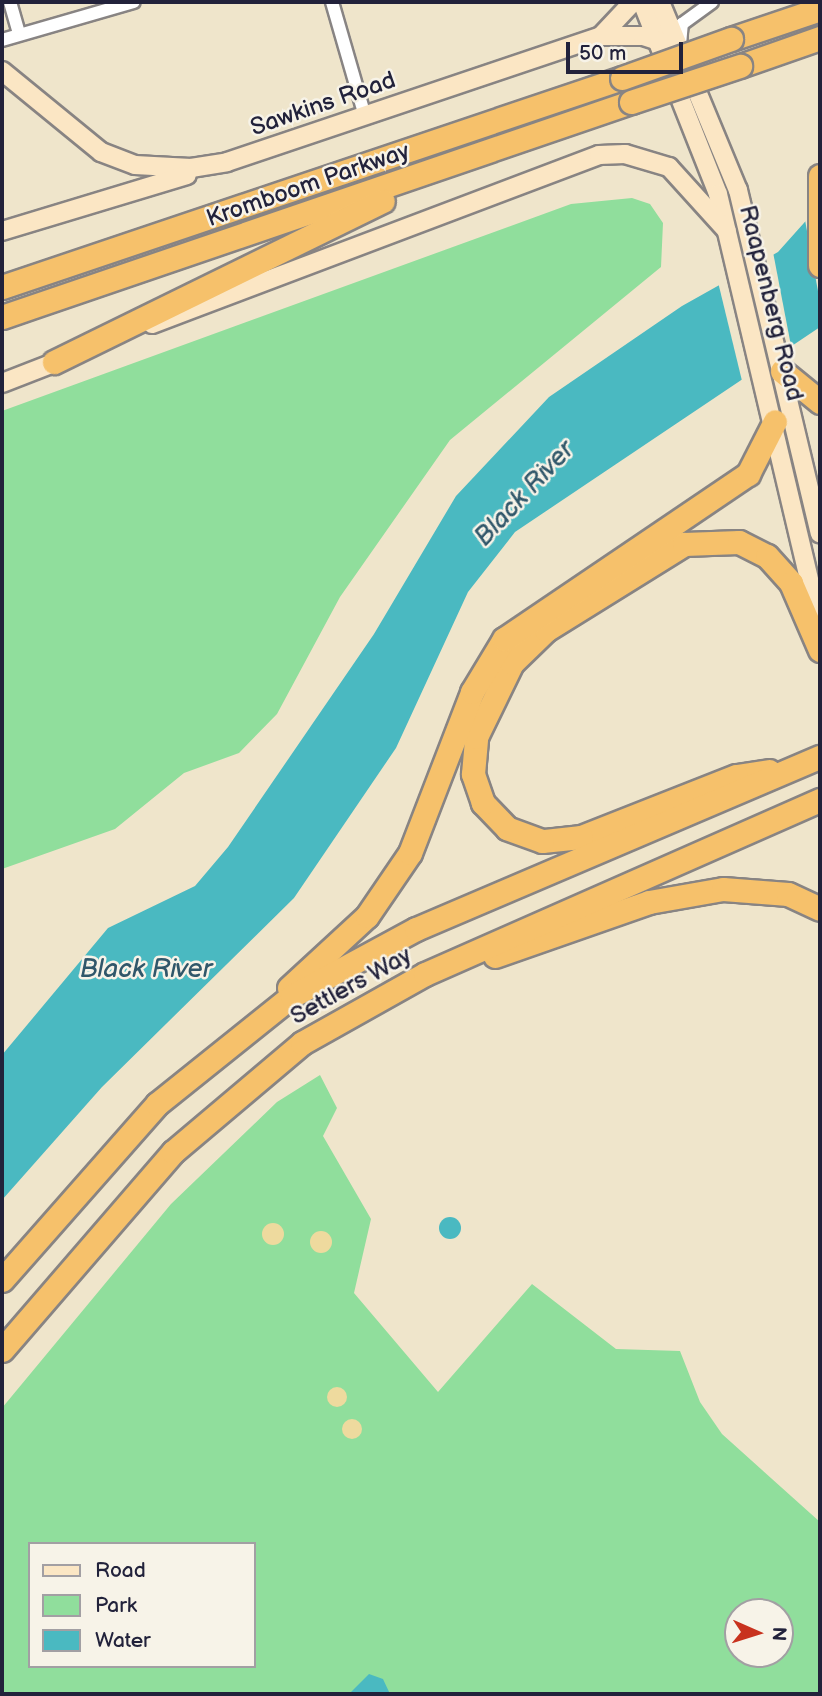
<!DOCTYPE html>
<html>
<head>
<meta charset="utf-8">
<style>
  body { margin:0 }
  #map { position:relative; width:822px; height:1696px; overflow:hidden; background:#efe5cb; font-family:"Balsamiq Sans",sans-serif }
  div>[style] { position:absolute }
  [style*='--x'] { left:calc(var(--x)*1px); top:calc(var(--y)*1px); width:calc(var(--w)*1px); rotate:calc(var(--a)*1deg) }
  .green>* { inset:0; background:#90de9c }
  .sand>* { inset:0; background:#eeda9e }
  .round { border-radius:50% }
  .water>* { inset:0; background:#4ab9c1 }
  .pier>* { inset:0; background:#efe5cb }
  .roads { filter:drop-shadow(2px 0 #888483) drop-shadow(-2px 0 #888483) drop-shadow(0 2px #888483) drop-shadow(0 -2px #888483) }
  .street>* { height:12px; margin:-6px; padding:0 6px; transform-origin:6px; border-radius:6px; background:#fff }
  .secondary>* { height:18px; margin:-9px; padding:0 9px; transform-origin:9px; border-radius:9px; background:#fbe6c4 }
  .highway>* { height:23px; margin:-11.5px; padding:0 11.5px; transform-origin:11.5px; border-radius:11.5px; background:#f6c16b }
  .bridges { filter:drop-shadow(2px 0 #888483) drop-shadow(-2px 0 #888483) drop-shadow(0 2px #888483) drop-shadow(0 -2px #888483) }
  .highway-bridge>* { height:23px; margin:-11.5px; padding:0 11.5px; transform-origin:11.5px; border-radius:11.5px; background:#f6c16b }
  span { translate:-50% -50%; white-space:nowrap; text-align:center; line-height:1.15; -webkit-text-stroke:5px #f7f3e8; paint-order:stroke }
  .street-label { font-size:24px; color:#22223b }
  .water-label { font-size:26px; color:#30576a; font-style:italic }
  .frame { position:absolute; inset:0; border:4px solid #22223b; pointer-events:none }
  .legend { position:absolute; left:28px; top:1542px; width:228px; height:126px; box-sizing:border-box; background:#f7f3e8; border:2px solid #a29fa3; margin:0; padding:9px 12px; list-style:none; font-size:21px; color:#22223b }
  .legend li { display:flex; align-items:center; gap:14px; height:35px }
  .legend b { width:35px; border:2px solid #a29fa3 }
  .north { position:absolute; left:724px; top:1598px; width:70px; height:70px; box-sizing:border-box; background:#f7f3e8; border:2px solid #a29fa3; border-radius:50%; rotate:93deg; font-size:19px; font-weight:700; line-height:28px; text-align:center; color:#22223b }
  .north::after { content:''; display:block; margin:auto; width:24px; height:32px; background:#c8321e; clip-path:polygon(50% 0,100% 100%,50% 72%,0 100%) }
  .scale { position:absolute; left:566px; top:42px; width:117px; height:32px; box-sizing:border-box; border:4px solid #22223b; border-top:0; padding-left:9px; font-size:21px; line-height:24px; white-space:nowrap; color:#22223b; -webkit-text-stroke:5px #f7f3e8; paint-order:stroke }
</style>
</head>
<body>
<div id="map">
  <div class="green">
    <i style="clip-path:polygon(632px 198px,650px 204px,663px 223px,661px 267px,450px 440px,340px 597px,277px 714px,239px 753px,184px 773px,115px 829px,2px 869px,2px 411px,571px 204px)"></i>
    <i style="clip-path:polygon(evenodd,320px 1075px,337px 1108px,323px 1136px,371px 1219px,354px 1293px,438px 1392px,532px 1284px,616px 1349px,680px 1351px,700px 1402px,722px 1434px,820px 1522px,820px 1694px,2px 1694px,2px 1408px,171px 1204px,277px 1102px,320px 1075px,30px 1544px,254px 1544px,254px 1666px,30px 1666px,30px 1544px,320px 1075px,738px 1612px,780px 1612px,780px 1654px,738px 1654px,738px 1612px)"></i>
  </div>
  <div class="sand">
    <i class="round" style="left:262px;top:1223px;width:22px;height:22px"></i>
    <i class="round" style="left:310px;top:1231px;width:22px;height:22px"></i>
    <i class="round" style="left:327px;top:1387px;width:20px;height:20px"></i>
    <i class="round" style="left:342px;top:1419px;width:20px;height:20px"></i>
  </div>
  <div class="water">
    <i style="clip-path:polygon(820px 205px,820px 327px,515px 532px,468px 592px,396px 748px,294px 898px,102px 1087px,2px 1200px,2px 1055px,108px 928px,195px 886px,228px 847px,374px 634px,456px 496px,549px 397px,682px 306px,778px 252px)"></i>
    <i class="round" style="left:439px;top:1217px;width:22px;height:22px"></i>
    <i style="clip-path:polygon(369px 1674px,383px 1679px,390px 1694px,349px 1694px)"></i>
  </div>
  <div class="pier">
    <i style="clip-path:polygon(820px 202px,820px 302px,805px 220px)"></i>
    <i style="clip-path:polygon(773px 252px,792px 351px,743px 385px,718px 282px)"></i>
  </div>
  <div class="roads">
    <div class="street">
      <i style="--x:10;--y:2;--w:32;--a:74"></i>
      <i style="--x:332;--y:2;--w:119;--a:73.9"></i>
      <i style="--x:2;--y:40;--w:137;--a:-16.1"></i>
      <i style="--x:680;--y:45;--w:21;--a:-85"></i>
      <i style="--x:682;--y:24;--w:37;--a:-36"></i>
    </div>
    <div class="secondary">
      <i style="--x:642;--y:2;--w:206;--a:68.4"></i>
      <i style="--x:718;--y:194;--w:445;--a:76.7"></i>
      <i style="--x:660;--y:2;--w:204;--a:67.5"></i>
      <i style="--x:738;--y:190;--w:353;--a:76.6"></i>
      <i style="--x:601;--y:36;--w:47;--a:-46.7"></i>
      <i style="--x:2;--y:71;--w:128;--a:39.3"></i>
      <i style="--x:101;--y:152;--w:36;--a:21"></i>
      <i style="--x:135;--y:165;--w:56;--a:3.1"></i>
      <i style="--x:191;--y:168;--w:36;--a:-9"></i>
      <i style="--x:227;--y:162;--w:395;--a:-18.6"></i>
      <i style="--x:601;--y:36;--w:42;--a:0"></i>
      <i style="--x:643;--y:36;--w:39;--a:18"></i>
      <i style="--x:2;--y:231;--w:193;--a:-16.8"></i>
      <i style="--x:152;--y:324;--w:478;--a:-20.7"></i>
      <i style="--x:599;--y:155;--w:26;--a:-2"></i>
      <i style="--x:625;--y:154;--w:46;--a:16.5"></i>
      <i style="--x:669;--y:167;--w:86;--a:47.8"></i>
      <i style="--x:2;--y:383;--w:66;--a:-21.2"></i>
    </div>
    <div class="highway">
      <i style="--x:731;--y:39;--w:94;--a:-18.6"></i>
      <i style="--x:740;--y:66;--w:85;--a:-19.3"></i>
      <i style="--x:820;--y:176;--w:89;--a:90"></i>
      <i style="--x:2;--y:287;--w:654;--a:-18.63"></i>
      <i style="--x:2;--y:317;--w:665;--a:-18.87"></i>
      <i style="--x:54;--y:362;--w:366;--a:-26.1"></i>
      <i style="--x:782;--y:371;--w:49;--a:39.2"></i>
      <i style="--x:769;--y:771;--w:33;--a:171"></i>
      <i style="--x:736;--y:776;--w:167;--a:158.5"></i>
      <i style="--x:581;--y:837;--w:39;--a:174"></i>
      <i style="--x:542;--y:841;--w:37;--a:-160"></i>
      <i style="--x:507;--y:828;--w:35;--a:-134"></i>
      <i style="--x:483;--y:803;--w:31;--a:-109"></i>
      <i style="--x:473;--y:774;--w:37;--a:-85"></i>
      <i style="--x:476;--y:737;--w:82;--a:-64.1"></i>
      <i style="--x:512;--y:663;--w:47;--a:-44.1"></i>
      <i style="--x:546;--y:630;--w:163;--a:-31.9"></i>
      <i style="--x:684;--y:544;--w:55;--a:-2.1"></i>
      <i style="--x:739;--y:542;--w:31;--a:27"></i>
      <i style="--x:767;--y:556;--w:36;--a:48"></i>
      <i style="--x:791;--y:583;--w:73;--a:66.6"></i>
      <i style="--x:495;--y:956;--w:163;--a:-19.3"></i>
      <i style="--x:649;--y:902;--w:75;--a:-10"></i>
      <i style="--x:723;--y:889;--w:65;--a:4.4"></i>
      <i style="--x:788;--y:894;--w:35;--a:25"></i>
      <i style="--x:289;--y:988;--w:106;--a:-42.7"></i>
      <i style="--x:367;--y:916;--w:76;--a:-55.7"></i>
      <i style="--x:410;--y:853;--w:173;--a:-68.9"></i>
      <i style="--x:472;--y:692;--w:62;--a:-58.9"></i>
      <i style="--x:504;--y:639;--w:295;--a:-34.1"></i>
      <i style="--x:748;--y:474;--w:59;--a:-63"></i>
      <i style="--x:2;--y:1280;--w:235;--a:-48.6"></i>
      <i style="--x:157;--y:1104;--w:173;--a:-38.7"></i>
      <i style="--x:292;--y:996;--w:141;--a:-28.4"></i>
      <i style="--x:416;--y:929;--w:439;--a:-23.1"></i>
      <i style="--x:2;--y:1350;--w:262;--a:-49.2"></i>
      <i style="--x:173;--y:1152;--w:169;--a:-40.2"></i>
      <i style="--x:302;--y:1043;--w:141;--a:-29.3"></i>
      <i style="--x:425;--y:974;--w:432;--a:-23.8"></i>
    </div>
  </div>
  <div class="bridges">
    <div class="highway-bridge">
      <i style="--x:622;--y:78;--w:116;--a:-19.7"></i>
      <i style="--x:631;--y:102;--w:115;--a:-18.3"></i>
    </div>
  </div>
  <div class="street-label">
    <span style="left:323px;top:104px;rotate:-19deg">Sawkins Road</span>
    <span style="left:308px;top:185px;rotate:-19deg">Kromboom Parkway</span>
    <span style="left:771px;top:303px;rotate:76deg">Raapenberg Road</span>
    <span style="left:351px;top:986px;rotate:-29deg">Settlers Way</span>
  </div>
  <div class="water-label">
    <span style="left:525px;top:494px;rotate:-47deg">Black River</span>
    <span style="left:146px;top:970px">Black River</span>
  </div>
  <div class="frame"></div>
  <ul class="legend">
  <li><b style="height:9px;background:#fbe6c4"></b>Road</li>
  <li><b style="height:19px;background:#90de9c"></b>Park</li>
  <li><b style="height:19px;background:#4ab9c1"></b>Water</li>
  </ul>
  <div class="north">N</div>
  <div class="scale">50 m</div>
</div>
</body>
</html>
